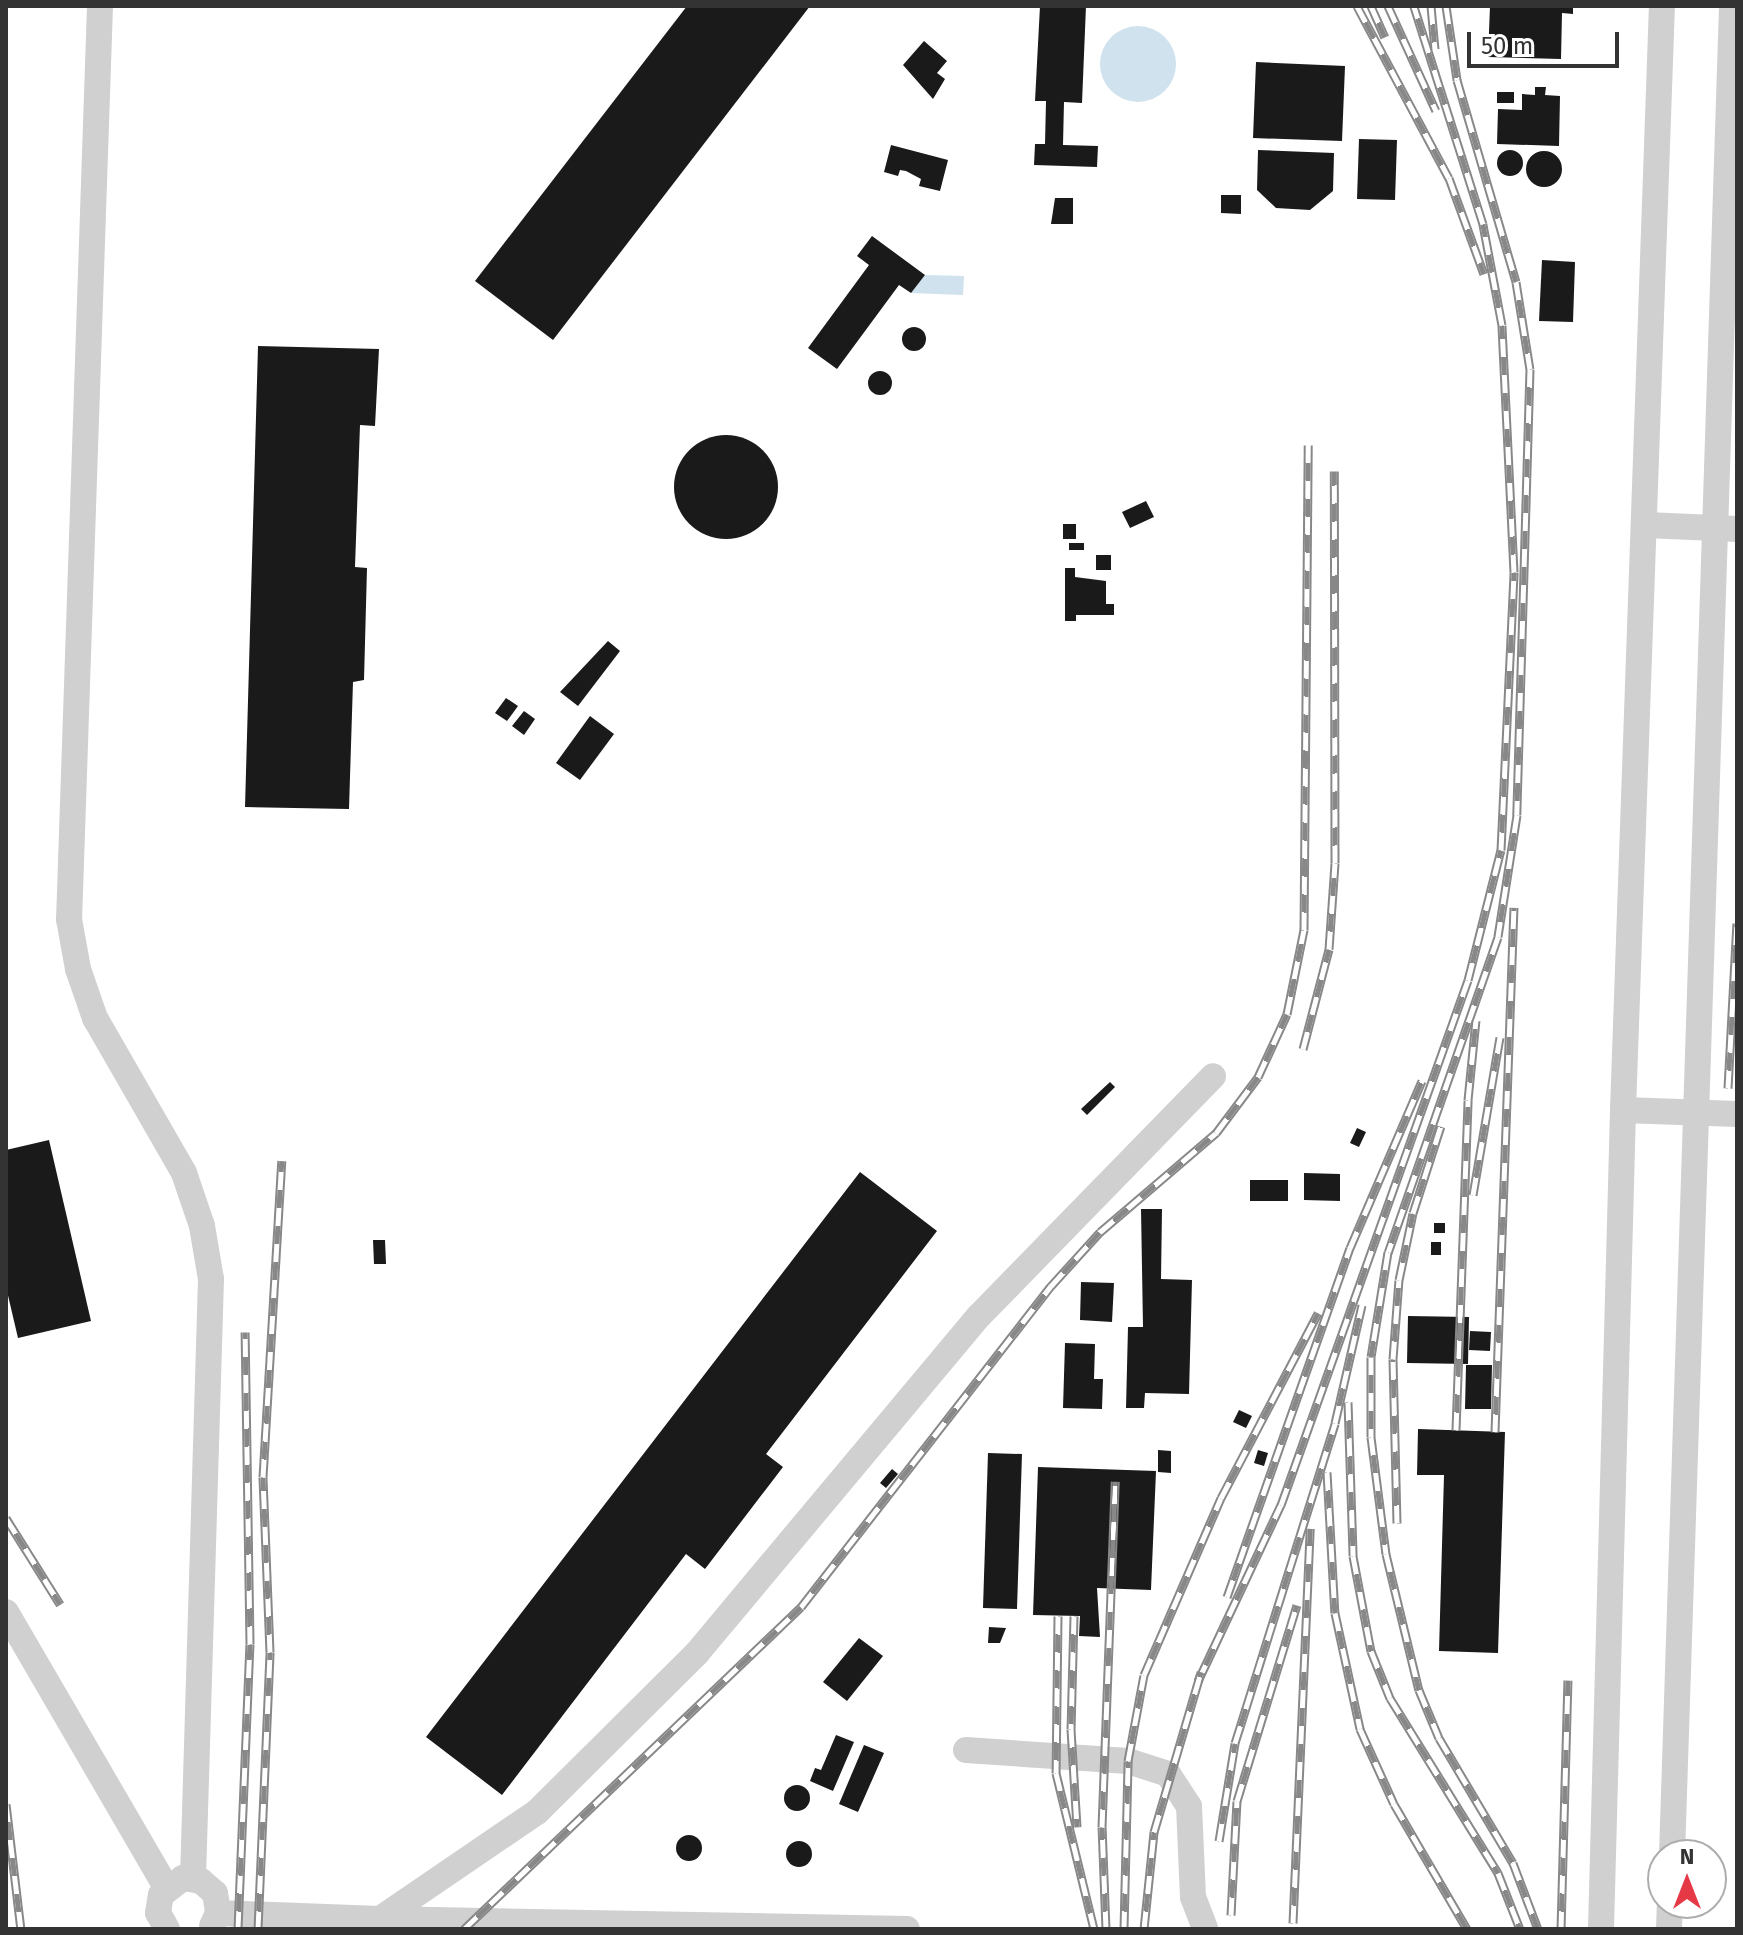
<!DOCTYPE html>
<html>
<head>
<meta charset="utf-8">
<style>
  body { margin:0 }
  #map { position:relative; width:1743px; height:1935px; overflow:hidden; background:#fff; font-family:"Fira Sans",sans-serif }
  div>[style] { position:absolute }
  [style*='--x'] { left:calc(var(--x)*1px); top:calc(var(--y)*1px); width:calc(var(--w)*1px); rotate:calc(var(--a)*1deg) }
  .water>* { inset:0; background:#cfe2ee }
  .round { border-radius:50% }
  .building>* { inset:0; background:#1a1a1a }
  .minor>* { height:26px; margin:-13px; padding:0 13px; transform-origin:13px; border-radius:13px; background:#d0d0d0 }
  .rail>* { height:9px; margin-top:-4.5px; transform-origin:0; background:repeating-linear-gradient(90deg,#fff 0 18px,#888 0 36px); box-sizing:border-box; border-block:2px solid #888 }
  span { translate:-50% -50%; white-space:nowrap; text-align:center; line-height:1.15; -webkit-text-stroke:8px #fff; paint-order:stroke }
  .frame { position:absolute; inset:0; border:8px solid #333; pointer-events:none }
  .north { position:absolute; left:1647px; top:1839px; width:80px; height:80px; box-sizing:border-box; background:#fff; border:2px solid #adadad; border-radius:50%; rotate:0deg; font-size:22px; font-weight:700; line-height:32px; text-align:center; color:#333 }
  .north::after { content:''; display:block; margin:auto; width:28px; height:36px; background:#e63946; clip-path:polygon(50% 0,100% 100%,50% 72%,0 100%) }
  .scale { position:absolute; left:1467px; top:32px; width:152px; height:36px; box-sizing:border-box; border:4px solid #333; border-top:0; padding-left:10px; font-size:24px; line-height:28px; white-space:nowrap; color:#333; -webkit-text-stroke:6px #fff; paint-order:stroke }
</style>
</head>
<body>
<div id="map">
  <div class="water">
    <i class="round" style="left:1100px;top:26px;width:76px;height:76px"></i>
    <i style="clip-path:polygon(925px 275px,964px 276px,963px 295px,911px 293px)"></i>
  </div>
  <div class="building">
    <i style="clip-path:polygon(687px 6px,810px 6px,553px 340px,475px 281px)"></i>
    <i style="clip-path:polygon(1040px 6px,1086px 6px,1082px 103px,1064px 102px,1063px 145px,1098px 146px,1097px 167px,1034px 165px,1035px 144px,1045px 144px,1046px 101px,1035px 101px)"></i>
    <i style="clip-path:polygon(1490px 6px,1573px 6px,1573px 14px,1562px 13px,1561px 59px,1488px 57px)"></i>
    <i style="clip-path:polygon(924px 41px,947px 61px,937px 73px,945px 79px,933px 99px,903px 65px)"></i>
    <i style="clip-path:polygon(1256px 62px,1345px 66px,1342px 141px,1253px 138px)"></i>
    <i style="clip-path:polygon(1535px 87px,1546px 87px,1545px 95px,1560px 96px,1559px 146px,1497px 144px,1498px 109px,1522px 110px,1522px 94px,1535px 95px)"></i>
    <i style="clip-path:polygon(1497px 92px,1514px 92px,1514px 103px,1497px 103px)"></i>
    <i style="clip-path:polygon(1359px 139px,1397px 140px,1395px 200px,1357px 199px)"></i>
    <i style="clip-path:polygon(891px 145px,948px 160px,940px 191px,919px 186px,921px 179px,906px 171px,900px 170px,898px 176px,884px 172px)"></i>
    <i style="clip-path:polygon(1258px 150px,1334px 153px,1333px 191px,1310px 210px,1276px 208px,1257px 190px)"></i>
    <i class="round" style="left:1497px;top:150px;width:26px;height:26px"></i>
    <i class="round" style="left:1526px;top:151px;width:36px;height:36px"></i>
    <i style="clip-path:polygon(1221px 195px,1241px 195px,1241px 214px,1221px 213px)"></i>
    <i style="clip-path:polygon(1055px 198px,1073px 198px,1073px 224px,1051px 224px)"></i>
    <i style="clip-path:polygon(872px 236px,925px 275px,911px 293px,899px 285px,837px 369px,808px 348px,869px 265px,857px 256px)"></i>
    <i style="clip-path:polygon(1542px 260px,1575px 262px,1573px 322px,1539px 321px)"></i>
    <i class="round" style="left:902px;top:327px;width:24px;height:24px"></i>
    <i style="clip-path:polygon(258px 346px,379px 349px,375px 426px,360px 425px,355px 567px,367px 568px,364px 680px,353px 682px,349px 809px,245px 807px)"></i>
    <i class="round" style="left:868px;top:371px;width:24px;height:24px"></i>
    <i class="round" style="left:674px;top:435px;width:104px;height:104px"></i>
    <i style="clip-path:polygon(1146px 501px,1154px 517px,1130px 528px,1122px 512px)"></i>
    <i style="clip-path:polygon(1063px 524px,1076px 524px,1076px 539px,1063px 539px)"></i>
    <i style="clip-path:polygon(1069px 543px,1084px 543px,1084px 550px,1069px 550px)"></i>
    <i style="clip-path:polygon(1096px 555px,1111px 555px,1111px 570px,1096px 570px)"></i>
    <i style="clip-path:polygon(1065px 568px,1075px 568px,1075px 577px,1106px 581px,1106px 604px,1114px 604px,1114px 615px,1076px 615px,1076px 621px,1065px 621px)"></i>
    <i style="clip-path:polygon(608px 641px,620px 651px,578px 706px,560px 692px)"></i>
    <i style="clip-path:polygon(506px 698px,518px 706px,507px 721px,495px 713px)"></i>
    <i style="clip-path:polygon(524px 711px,535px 719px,524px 735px,512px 726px)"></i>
    <i style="clip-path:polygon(590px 716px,614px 734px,580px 780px,556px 763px)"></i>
    <i style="clip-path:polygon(1110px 1082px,1115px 1087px,1087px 1115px,1081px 1109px)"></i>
    <i style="clip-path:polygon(1357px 1128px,1366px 1132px,1359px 1147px,1350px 1143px)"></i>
    <i style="clip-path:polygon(49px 1140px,91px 1321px,18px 1338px,6px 1287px,6px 1150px)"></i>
    <i style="clip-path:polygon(860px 1172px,937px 1231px,766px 1454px,783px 1467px,705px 1569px,686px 1554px,502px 1795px,426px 1737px)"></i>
    <i style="clip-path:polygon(1304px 1173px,1340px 1174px,1340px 1201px,1304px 1200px)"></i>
    <i style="clip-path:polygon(1250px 1180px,1288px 1180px,1288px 1201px,1250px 1201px)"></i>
    <i style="clip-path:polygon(1141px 1209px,1162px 1209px,1161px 1279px,1192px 1280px,1189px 1394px,1145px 1393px,1144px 1408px,1126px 1408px,1128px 1327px,1143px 1327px)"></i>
    <i style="clip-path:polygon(1434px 1223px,1445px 1223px,1445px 1233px,1434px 1233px)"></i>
    <i style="clip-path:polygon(373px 1240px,385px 1240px,386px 1264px,374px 1264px)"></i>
    <i style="clip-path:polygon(1431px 1242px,1441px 1242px,1441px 1255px,1431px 1255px)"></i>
    <i style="clip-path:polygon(1081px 1282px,1114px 1283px,1112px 1322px,1080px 1320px)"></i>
    <i style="clip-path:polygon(1408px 1316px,1469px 1317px,1468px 1364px,1407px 1363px)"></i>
    <i style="clip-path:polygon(1470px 1331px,1491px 1332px,1490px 1351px,1469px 1350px)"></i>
    <i style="clip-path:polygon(1065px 1343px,1095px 1344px,1094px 1379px,1103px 1379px,1102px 1409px,1063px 1408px)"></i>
    <i style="clip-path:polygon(1466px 1365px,1492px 1365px,1491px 1409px,1465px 1409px)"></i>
    <i style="clip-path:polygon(1239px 1410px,1252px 1416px,1246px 1428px,1233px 1422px)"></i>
    <i style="clip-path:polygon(1418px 1429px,1505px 1432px,1498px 1653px,1439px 1651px,1444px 1475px,1417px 1475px)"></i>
    <i style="clip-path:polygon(1158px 1450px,1171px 1451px,1171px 1473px,1158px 1472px)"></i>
    <i style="clip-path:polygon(1258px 1450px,1268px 1453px,1264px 1466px,1254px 1463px)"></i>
    <i style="clip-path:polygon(988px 1453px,1022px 1454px,1017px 1609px,983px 1608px)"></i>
    <i style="clip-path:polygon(1038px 1467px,1156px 1471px,1151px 1590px,1097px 1588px,1100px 1637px,1079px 1636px,1080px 1616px,1033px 1615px)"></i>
    <i style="clip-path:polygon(892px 1469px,898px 1474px,886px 1488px,880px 1483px)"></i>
    <i style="clip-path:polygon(989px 1627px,1006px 1628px,1000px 1643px,988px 1643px)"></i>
    <i style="clip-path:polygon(859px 1638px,883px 1656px,847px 1701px,823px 1682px)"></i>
    <i style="clip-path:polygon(836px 1735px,854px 1742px,833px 1791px,810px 1781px,815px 1768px,821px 1770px)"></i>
    <i style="clip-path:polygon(864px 1745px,884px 1753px,858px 1812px,839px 1804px)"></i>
    <i class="round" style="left:784px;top:1785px;width:26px;height:26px"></i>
    <i class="round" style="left:676px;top:1835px;width:26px;height:26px"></i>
    <i class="round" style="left:786px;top:1841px;width:26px;height:26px"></i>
  </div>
  <div class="minor">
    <i style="--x:100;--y:6;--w:914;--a:91.94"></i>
    <i style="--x:69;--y:919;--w:51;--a:79.8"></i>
    <i style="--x:78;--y:969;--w:52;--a:70.9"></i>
    <i style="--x:95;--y:1018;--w:179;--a:60.1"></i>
    <i style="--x:184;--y:1173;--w:56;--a:71.2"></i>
    <i style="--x:202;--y:1226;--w:54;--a:80.4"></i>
    <i style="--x:211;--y:1279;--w:599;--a:91.72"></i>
    <i style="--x:1646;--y:525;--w:91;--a:2.5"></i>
    <i style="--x:1623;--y:1110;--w:114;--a:2"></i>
    <i style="--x:6;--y:1612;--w:318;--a:59.8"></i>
    <i style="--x:966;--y:1750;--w:162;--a:3.9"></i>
    <i style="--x:1128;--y:1761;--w:42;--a:18"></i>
    <i style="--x:1168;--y:1774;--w:38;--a:57"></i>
    <i style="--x:1189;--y:1806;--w:91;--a:87.5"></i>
    <i style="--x:1193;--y:1897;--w:34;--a:69"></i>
    <i style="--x:1672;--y:1855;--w:1850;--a:-88.14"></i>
    <i style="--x:218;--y:1913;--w:162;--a:2.1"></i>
    <i style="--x:380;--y:1919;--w:190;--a:-34.3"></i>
    <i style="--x:537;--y:1812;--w:226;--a:-44.8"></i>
    <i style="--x:697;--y:1653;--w:439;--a:-50.1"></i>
    <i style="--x:979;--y:1316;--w:335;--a:-45.7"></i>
    <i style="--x:380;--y:1919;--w:527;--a:1.09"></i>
    <i style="--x:167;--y:1929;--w:18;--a:-119"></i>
    <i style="--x:158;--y:1913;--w:18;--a:-81"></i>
    <i style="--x:161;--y:1895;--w:28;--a:-38"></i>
    <i style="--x:183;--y:1878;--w:18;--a:9"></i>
    <i style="--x:201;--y:1881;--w:18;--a:41"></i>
    <i style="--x:215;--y:1893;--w:20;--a:81"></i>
    <i style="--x:218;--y:1913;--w:14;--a:115"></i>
    <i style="--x:1601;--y:1929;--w:819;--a:-88.46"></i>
    <i style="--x:1623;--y:1110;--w:1105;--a:-87.98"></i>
    <i style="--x:1669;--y:1929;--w:26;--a:-88"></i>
  </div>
  <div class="rail">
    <i style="--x:1357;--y:6;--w:195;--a:61.9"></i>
    <i style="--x:1449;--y:178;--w:102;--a:70"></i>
    <i style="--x:1371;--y:6;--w:34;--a:66"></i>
    <i style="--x:1388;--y:6;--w:115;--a:65.4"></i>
    <i style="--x:1431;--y:6;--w:43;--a:84.7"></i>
    <i style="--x:1446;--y:6;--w:75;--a:81.5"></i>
    <i style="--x:1457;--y:80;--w:210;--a:73.7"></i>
    <i style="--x:1516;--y:282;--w:88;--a:80.9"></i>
    <i style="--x:1530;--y:369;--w:446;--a:91.7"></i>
    <i style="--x:1517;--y:815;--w:123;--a:98.9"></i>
    <i style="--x:1498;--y:937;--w:334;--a:109.2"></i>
    <i style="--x:1388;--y:1252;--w:106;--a:99.2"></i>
    <i style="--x:1371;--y:1357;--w:80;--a:90"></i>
    <i style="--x:1371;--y:1437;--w:118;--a:82.7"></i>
    <i style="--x:1386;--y:1554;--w:140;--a:76.4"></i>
    <i style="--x:1419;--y:1690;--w:52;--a:67.4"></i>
    <i style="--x:1439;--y:1738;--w:145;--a:59.4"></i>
    <i style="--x:1513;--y:1863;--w:71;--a:69.3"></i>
    <i style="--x:1303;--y:1049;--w:103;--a:-75.4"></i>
    <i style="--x:1329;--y:949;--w:86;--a:-86"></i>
    <i style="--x:1335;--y:863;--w:392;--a:-90.1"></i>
    <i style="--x:1728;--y:1088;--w:165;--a:-86.9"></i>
    <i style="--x:1473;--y:1195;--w:160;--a:-80.3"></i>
    <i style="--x:1348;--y:1402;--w:154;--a:88.1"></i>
    <i style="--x:1353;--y:1556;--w:97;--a:79.3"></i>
    <i style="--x:1371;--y:1651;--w:51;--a:68"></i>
    <i style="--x:1390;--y:1698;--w:206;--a:58.3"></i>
    <i style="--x:1498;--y:1873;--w:60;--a:68.6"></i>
    <i style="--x:1456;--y:1430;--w:330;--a:-87.9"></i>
    <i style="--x:1468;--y:1100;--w:80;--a:-84.3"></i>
    <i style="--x:1495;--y:1432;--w:525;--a:-87.93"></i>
    <i style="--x:1327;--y:1472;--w:141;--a:86.8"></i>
    <i style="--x:1335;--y:1613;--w:119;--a:77.8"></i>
    <i style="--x:1360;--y:1729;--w:82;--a:65.6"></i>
    <i style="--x:1394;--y:1804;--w:145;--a:59.7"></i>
    <i style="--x:6;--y:1518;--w:102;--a:57.9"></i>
    <i style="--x:1397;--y:1523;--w:164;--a:-91.4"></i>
    <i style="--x:1393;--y:1359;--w:79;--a:-85.7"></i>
    <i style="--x:1399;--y:1280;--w:68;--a:-78.2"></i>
    <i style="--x:1413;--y:1213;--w:91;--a:-72.2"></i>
    <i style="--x:1227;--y:1597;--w:370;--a:-70.6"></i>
    <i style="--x:1350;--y:1248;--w:182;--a:-66.7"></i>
    <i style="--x:1058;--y:1616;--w:157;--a:90.7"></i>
    <i style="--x:1056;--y:1773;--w:161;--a:76.3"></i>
    <i style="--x:1074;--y:1616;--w:113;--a:91.5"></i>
    <i style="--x:1071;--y:1729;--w:98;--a:86.5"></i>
    <i style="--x:1198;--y:1681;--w:195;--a:-64.8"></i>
    <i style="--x:1281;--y:1505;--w:557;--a:-70.39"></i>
    <i style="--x:1468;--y:980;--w:134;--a:-75.8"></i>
    <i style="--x:1501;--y:850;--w:278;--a:-87.3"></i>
    <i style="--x:1514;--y:572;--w:247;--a:-92.8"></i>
    <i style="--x:1502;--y:325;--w:103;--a:-100.7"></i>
    <i style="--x:1483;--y:224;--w:229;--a:-107.6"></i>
    <i style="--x:6;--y:1804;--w:126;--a:83.2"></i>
    <i style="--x:1219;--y:1841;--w:99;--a:-80.7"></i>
    <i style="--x:1235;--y:1743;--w:335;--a:-72.6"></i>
    <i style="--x:1335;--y:1423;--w:121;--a:-77.1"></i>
    <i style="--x:1231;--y:1915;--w:114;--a:-87"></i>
    <i style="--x:1237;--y:1801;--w:205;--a:-73"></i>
    <i style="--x:1293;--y:1923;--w:395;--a:-87.5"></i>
    <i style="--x:238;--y:1929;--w:285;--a:-87.6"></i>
    <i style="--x:250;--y:1644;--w:312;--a:-90.9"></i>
    <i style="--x:258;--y:1929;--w:277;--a:-87.5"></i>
    <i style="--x:270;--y:1652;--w:175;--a:-92.3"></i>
    <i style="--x:263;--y:1477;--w:317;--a:-86.6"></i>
    <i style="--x:464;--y:1929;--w:466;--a:-43.7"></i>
    <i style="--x:801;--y:1607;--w:407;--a:-52.1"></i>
    <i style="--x:1051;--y:1286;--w:73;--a:-47.8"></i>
    <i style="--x:1100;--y:1232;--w:153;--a:-40.5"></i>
    <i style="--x:1216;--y:1133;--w:70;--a:-53.1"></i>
    <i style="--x:1258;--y:1077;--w:69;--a:-65.3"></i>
    <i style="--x:1287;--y:1014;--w:86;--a:-78.6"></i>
    <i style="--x:1304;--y:930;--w:485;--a:-89.5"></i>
    <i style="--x:1106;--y:1929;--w:102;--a:-92.2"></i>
    <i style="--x:1102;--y:1827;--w:346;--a:-87.8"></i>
    <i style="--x:1124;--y:1929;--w:168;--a:-88.6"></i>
    <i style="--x:1128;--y:1761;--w:87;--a:-79.5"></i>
    <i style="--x:1144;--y:1675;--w:193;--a:-66.5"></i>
    <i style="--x:1221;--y:1498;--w:209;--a:-62.3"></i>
    <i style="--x:1144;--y:1929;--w:98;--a:-84.1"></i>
    <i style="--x:1154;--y:1832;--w:167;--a:-73.6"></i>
    <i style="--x:1561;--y:1929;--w:249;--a:-88.4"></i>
  </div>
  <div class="frame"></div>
  <div class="north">N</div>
  <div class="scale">50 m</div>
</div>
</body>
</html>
